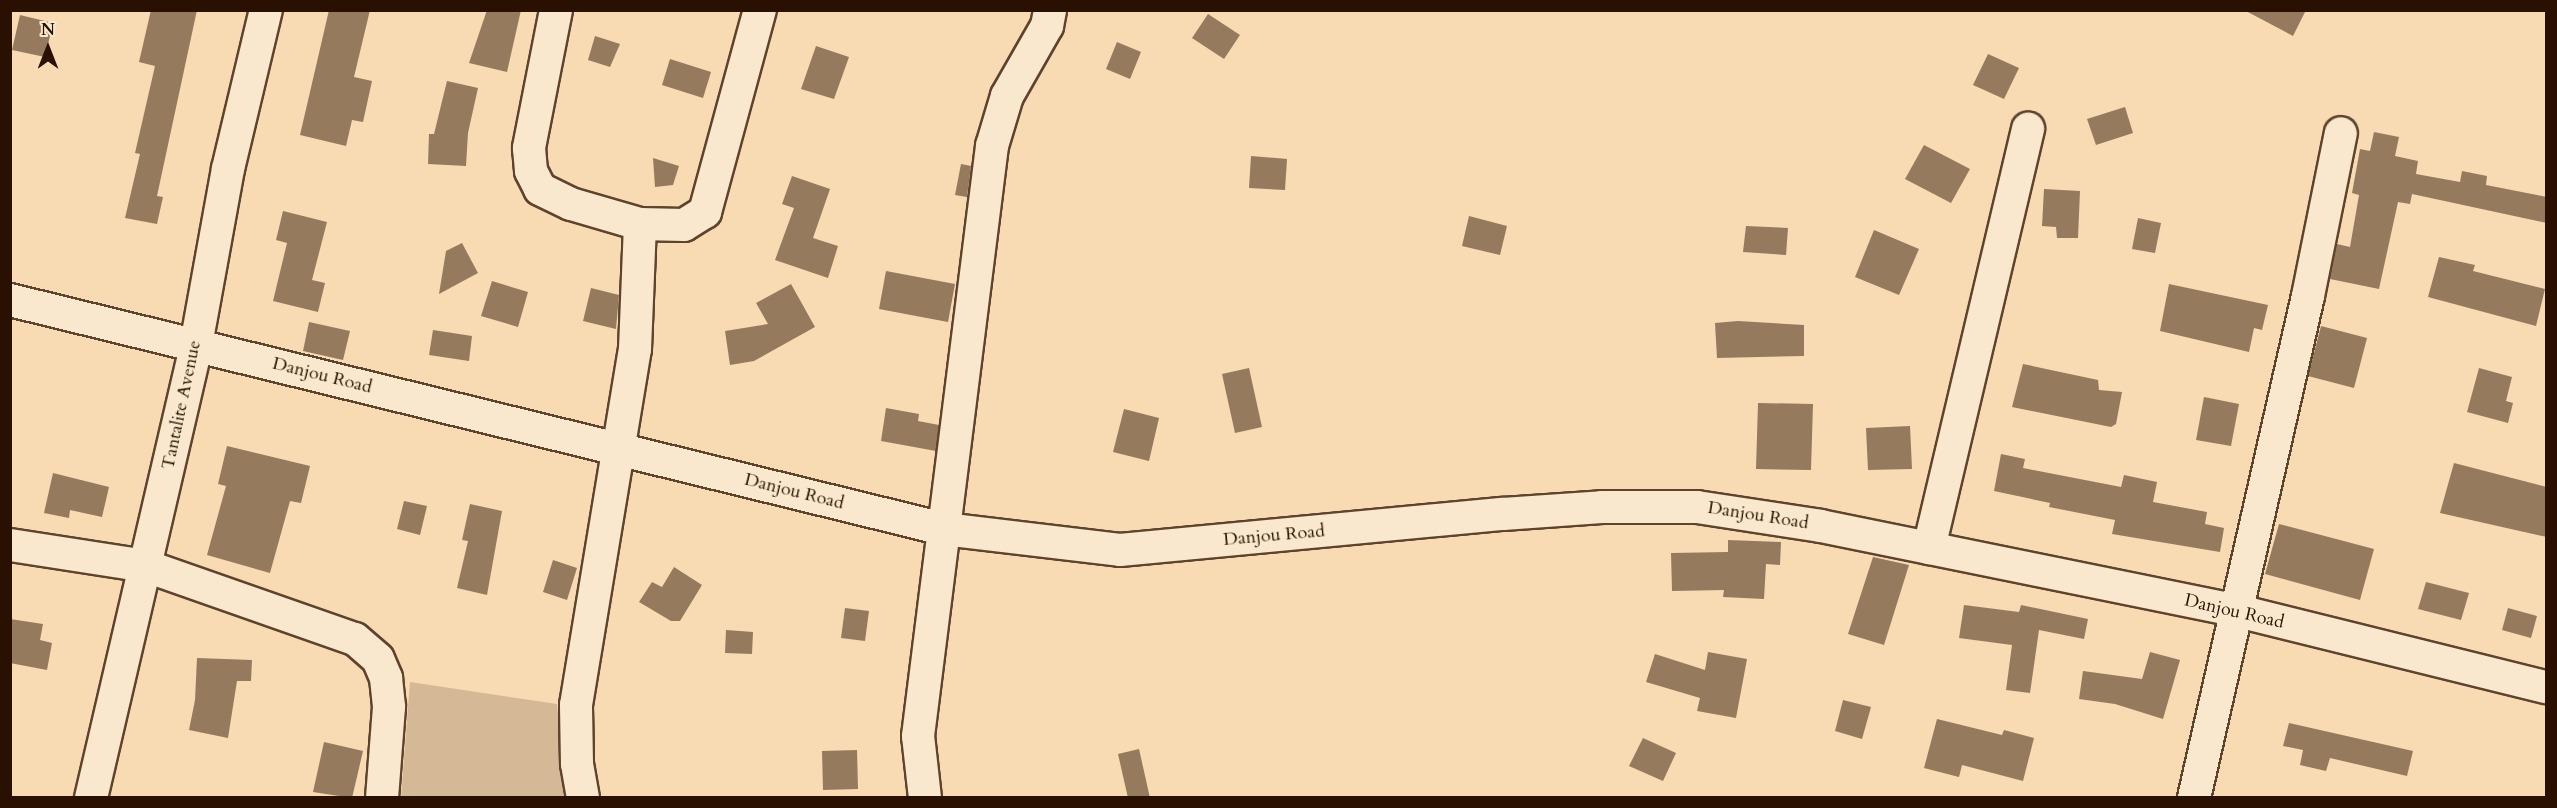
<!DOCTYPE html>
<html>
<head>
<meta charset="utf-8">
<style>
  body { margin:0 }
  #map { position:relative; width:2557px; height:808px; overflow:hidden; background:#f8dbb3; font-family:Cardo,serif }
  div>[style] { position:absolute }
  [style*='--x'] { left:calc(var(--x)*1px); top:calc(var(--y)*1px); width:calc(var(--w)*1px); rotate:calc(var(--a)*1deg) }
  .green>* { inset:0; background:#d5b895 }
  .building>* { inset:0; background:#957a5d }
  .roads { filter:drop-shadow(2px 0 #5e432d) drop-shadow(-2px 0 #5e432d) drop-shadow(0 2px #5e432d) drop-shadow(0 -2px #5e432d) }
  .street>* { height:32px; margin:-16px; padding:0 16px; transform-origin:16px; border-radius:16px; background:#fae8ce }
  span { translate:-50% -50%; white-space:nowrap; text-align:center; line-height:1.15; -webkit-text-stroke:4.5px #fae8ce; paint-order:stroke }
  .street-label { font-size:18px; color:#2a1000 }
  .frame { position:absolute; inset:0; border:12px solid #2a1000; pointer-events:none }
  .north { position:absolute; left:18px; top:18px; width:60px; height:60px; -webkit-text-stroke:4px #fae8ce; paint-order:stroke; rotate:0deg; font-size:16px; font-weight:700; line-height:24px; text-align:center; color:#2a1000 }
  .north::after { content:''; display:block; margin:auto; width:21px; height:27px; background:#2a1000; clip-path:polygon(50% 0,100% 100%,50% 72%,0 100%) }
</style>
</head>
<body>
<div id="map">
  <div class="green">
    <i style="clip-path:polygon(410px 682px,557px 704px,566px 797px,401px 798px)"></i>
  </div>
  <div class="building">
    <i style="clip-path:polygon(151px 10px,197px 10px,157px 196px,163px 197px,157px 224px,125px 218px,140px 154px,135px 153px,155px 66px,139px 62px)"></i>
    <i style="clip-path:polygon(329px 10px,370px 10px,354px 77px,372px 81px,363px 122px,352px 120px,346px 146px,300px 135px)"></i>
    <i style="clip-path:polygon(487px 10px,521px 10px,507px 72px,469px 63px)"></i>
    <i style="clip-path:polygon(2244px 10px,2306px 10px,2293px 36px)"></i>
    <i style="clip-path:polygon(1208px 14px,1240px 35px,1224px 59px,1192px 38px)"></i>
    <i style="clip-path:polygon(20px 15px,53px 23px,45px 57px,12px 50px)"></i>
    <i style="clip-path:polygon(595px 36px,620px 44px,610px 67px,588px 60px)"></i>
    <i style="clip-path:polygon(1117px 42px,1141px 52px,1130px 79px,1106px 69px)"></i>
    <i style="clip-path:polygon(816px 46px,849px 57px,834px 99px,801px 89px)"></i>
    <i style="clip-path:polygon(1988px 54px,2019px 68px,2004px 99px,1973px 85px)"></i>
    <i style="clip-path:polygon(670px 59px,711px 72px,703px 98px,662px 85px)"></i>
    <i style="clip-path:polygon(447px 81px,478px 88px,468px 133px,466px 166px,428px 164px,429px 134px,434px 134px)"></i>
    <i style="clip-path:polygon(2125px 107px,2133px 133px,2096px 145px,2087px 119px)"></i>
    <i style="clip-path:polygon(2374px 132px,2399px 137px,2395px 156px,2418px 161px,2416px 174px,2460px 182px,2462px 171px,2487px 176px,2486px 185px,2547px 197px,2547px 223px,2412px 194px,2410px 204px,2398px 202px,2379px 289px,2330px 279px,2337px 244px,2350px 247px,2359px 195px,2352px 193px,2360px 149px,2370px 151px)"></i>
    <i style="clip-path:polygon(1924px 145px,1970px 169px,1951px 203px,1905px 179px)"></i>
    <i style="clip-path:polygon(1251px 156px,1287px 159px,1285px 190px,1249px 188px)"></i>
    <i style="clip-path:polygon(653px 158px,679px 166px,673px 185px,655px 187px)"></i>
    <i style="clip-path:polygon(961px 164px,971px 166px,967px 197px,955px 195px)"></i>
    <i style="clip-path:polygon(792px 176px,830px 189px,813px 238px,838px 246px,828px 278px,775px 260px,794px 208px,782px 204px)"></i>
    <i style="clip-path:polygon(2044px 189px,2080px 191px,2078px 238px,2057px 238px,2056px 227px,2042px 226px)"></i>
    <i style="clip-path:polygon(283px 211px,327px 222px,312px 280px,325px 283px,318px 312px,273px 301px,287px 243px,276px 240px)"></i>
    <i style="clip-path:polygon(1469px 216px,1507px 226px,1500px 255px,1462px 246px)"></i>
    <i style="clip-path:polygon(2138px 218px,2161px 223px,2155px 253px,2132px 249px)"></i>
    <i style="clip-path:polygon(1746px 226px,1788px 228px,1786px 255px,1743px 252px)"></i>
    <i style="clip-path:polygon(1874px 230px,1919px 249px,1899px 295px,1855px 277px)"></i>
    <i style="clip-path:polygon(462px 243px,478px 273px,439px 294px,446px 251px)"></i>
    <i style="clip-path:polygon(2439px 257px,2475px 265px,2473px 271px,2545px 289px,2536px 326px,2428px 297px)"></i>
    <i style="clip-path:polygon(886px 271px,955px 284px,948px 322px,879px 309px)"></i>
    <i style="clip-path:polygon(492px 281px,528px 292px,518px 327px,481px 316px)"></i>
    <i style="clip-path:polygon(791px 284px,815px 327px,754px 361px,730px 365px,725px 331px,768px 324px,756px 303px)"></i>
    <i style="clip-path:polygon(2169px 284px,2268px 305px,2262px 330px,2254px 328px,2249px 352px,2160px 331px)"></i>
    <i style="clip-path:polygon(591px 288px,619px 295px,616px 329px,583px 321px)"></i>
    <i style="clip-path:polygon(1738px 321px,1804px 325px,1804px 356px,1717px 358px,1715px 323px)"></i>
    <i style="clip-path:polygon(309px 322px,350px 331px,343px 360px,303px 351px)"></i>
    <i style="clip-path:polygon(2321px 326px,2367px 338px,2354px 388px,2308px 376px)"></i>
    <i style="clip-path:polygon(433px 330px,472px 336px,469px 361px,429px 355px)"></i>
    <i style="clip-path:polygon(2023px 364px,2098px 380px,2099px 390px,2122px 392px,2116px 424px,2111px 427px,2012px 407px)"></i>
    <i style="clip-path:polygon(1249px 368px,1262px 427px,1235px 433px,1222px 374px)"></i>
    <i style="clip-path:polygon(2479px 368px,2512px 377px,2506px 401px,2513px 403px,2508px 423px,2467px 412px)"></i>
    <i style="clip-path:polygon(2204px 397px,2239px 404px,2231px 446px,2196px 440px)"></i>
    <i style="clip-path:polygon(1758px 403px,1813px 404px,1811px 470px,1756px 469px)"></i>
    <i style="clip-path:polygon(886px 408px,919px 414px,918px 421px,939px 425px,936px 451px,881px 441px)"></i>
    <i style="clip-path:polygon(1124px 409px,1159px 418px,1149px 461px,1113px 452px)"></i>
    <i style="clip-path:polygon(1910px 426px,1912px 469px,1868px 470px,1866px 428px)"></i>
    <i style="clip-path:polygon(227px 446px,310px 466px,301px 503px,290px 501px,270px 573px,207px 555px,226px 486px,218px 484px)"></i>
    <i style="clip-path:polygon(2001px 454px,2025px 459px,2023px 468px,2121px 487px,2124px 475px,2157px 482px,2153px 502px,2207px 512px,2205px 524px,2224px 528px,2220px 552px,2112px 534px,2115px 520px,2049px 507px,2050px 503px,1994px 491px)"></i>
    <i style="clip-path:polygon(2454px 463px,2547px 487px,2547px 537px,2440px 513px)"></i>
    <i style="clip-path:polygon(53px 473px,109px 487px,102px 517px,70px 510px,69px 518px,44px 513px)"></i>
    <i style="clip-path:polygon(404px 501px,427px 506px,420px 535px,397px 529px)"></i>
    <i style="clip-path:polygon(470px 504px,502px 511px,487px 595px,457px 588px,468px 541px,462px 540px)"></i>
    <i style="clip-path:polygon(2279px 524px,2374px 549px,2360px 600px,2265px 574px)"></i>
    <i style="clip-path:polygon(1728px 540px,1781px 542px,1780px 565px,1766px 564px,1764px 599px,1723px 597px,1724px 590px,1672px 591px,1671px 553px,1728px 552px)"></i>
    <i style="clip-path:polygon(1873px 557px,1909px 565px,1884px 645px,1848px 634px)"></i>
    <i style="clip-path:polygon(553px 560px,577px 568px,567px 600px,543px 592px)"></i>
    <i style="clip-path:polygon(674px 567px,702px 585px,680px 621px,671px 621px,639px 602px,652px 582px,662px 587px)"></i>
    <i style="clip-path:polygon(2426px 582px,2469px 593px,2461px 620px,2418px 609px)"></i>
    <i style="clip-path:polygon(1964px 605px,2019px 612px,2021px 605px,2088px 619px,2084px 639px,2039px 630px,2030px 693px,2006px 690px,2012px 645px,1959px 638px)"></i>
    <i style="clip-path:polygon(845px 608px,869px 611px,865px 641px,841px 638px)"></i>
    <i style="clip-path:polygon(2508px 608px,2537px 616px,2531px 638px,2502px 630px)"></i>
    <i style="clip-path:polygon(10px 619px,43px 624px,40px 640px,52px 643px,47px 670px,10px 663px)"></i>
    <i style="clip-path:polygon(726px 630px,753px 632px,752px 654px,725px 653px)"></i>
    <i style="clip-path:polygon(1708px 652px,1747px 659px,1736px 718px,1697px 711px,1700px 698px,1646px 682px,1655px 654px,1705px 670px)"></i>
    <i style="clip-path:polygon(2150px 652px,2180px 660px,2163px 719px,2115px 704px,2079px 699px,2083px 671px,2142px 679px)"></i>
    <i style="clip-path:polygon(197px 658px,252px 660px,251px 681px,237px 681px,228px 738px,189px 730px,195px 700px)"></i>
    <i style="clip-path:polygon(1843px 700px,1871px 707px,1862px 739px,1835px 731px)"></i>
    <i style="clip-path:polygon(1937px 719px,2002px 735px,2004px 730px,2034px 738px,2023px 781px,1962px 765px,1959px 777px,1924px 768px)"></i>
    <i style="clip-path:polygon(2289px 723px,2413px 751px,2407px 776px,2330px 758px,2326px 771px,2300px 765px,2303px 750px,2283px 746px)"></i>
    <i style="clip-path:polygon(1643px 738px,1676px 753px,1663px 781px,1629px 766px)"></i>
    <i style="clip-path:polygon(324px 742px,363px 751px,352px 798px,313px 792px)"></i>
    <i style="clip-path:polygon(1139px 749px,1150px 798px,1128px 798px,1118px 754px)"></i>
    <i style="clip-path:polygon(857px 750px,858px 789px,823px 790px,822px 751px)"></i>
  </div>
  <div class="roads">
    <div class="street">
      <i style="--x:556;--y:10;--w:141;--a:101.1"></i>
      <i style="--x:529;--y:148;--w:23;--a:85"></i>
      <i style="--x:531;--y:171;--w:20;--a:63"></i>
      <i style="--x:540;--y:189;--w:34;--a:26"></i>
      <i style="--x:571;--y:204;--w:72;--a:16.2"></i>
      <i style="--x:640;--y:224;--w:44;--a:1.3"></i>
      <i style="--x:684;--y:225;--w:25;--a:-32"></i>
      <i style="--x:705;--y:212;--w:209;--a:-74.8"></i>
      <i style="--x:10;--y:300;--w:962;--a:13.78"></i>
      <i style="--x:944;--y:529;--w:177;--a:6.8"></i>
      <i style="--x:1120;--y:550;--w:385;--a:-5.4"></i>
      <i style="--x:1503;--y:514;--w:99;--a:-4"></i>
      <i style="--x:1602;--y:507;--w:95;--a:0"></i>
      <i style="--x:1697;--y:507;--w:125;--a:8.7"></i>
      <i style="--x:1821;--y:526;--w:426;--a:11.5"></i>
      <i style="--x:2238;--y:611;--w:317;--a:13.9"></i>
      <i style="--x:10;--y:545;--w:138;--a:8.8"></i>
      <i style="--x:146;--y:566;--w:221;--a:19.3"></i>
      <i style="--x:355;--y:639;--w:30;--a:41"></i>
      <i style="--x:378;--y:659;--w:21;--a:67"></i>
      <i style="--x:386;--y:678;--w:29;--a:84"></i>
      <i style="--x:389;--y:707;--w:91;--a:94.4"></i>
      <i style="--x:1929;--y:548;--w:431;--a:-76.7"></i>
      <i style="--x:91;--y:798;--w:465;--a:-76.9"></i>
      <i style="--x:196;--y:345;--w:179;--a:-79.7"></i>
      <i style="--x:228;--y:169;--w:163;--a:-76.6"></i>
      <i style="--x:583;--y:798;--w:35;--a:-100"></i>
      <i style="--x:577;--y:764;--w:59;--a:-91"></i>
      <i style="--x:576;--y:705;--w:361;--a:-80.6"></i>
      <i style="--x:635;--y:349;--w:125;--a:-87.7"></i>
      <i style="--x:925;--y:798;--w:62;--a:-96.4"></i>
      <i style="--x:918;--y:736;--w:595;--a:-82.85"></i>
      <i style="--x:992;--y:146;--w:52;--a:-73.3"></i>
      <i style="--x:1007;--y:96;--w:81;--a:-60.3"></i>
      <i style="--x:1047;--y:26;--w:16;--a:-79"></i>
      <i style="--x:2194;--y:798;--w:515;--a:-77.21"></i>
      <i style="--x:2308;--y:296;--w:166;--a:-78.6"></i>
    </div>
  </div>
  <div class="street-label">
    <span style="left:322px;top:376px;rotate:14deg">Danjou Road</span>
    <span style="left:182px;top:405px;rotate:-78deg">Tantalite Avenue</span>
    <span style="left:794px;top:492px;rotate:14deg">Danjou Road</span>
    <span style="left:1758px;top:516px;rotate:9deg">Danjou Road</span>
    <span style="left:1274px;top:536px;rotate:-5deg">Danjou Road</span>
    <span style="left:2234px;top:612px;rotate:13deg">Danjou Road</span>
  </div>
  <div class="frame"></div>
  <div class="north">N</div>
</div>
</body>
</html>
